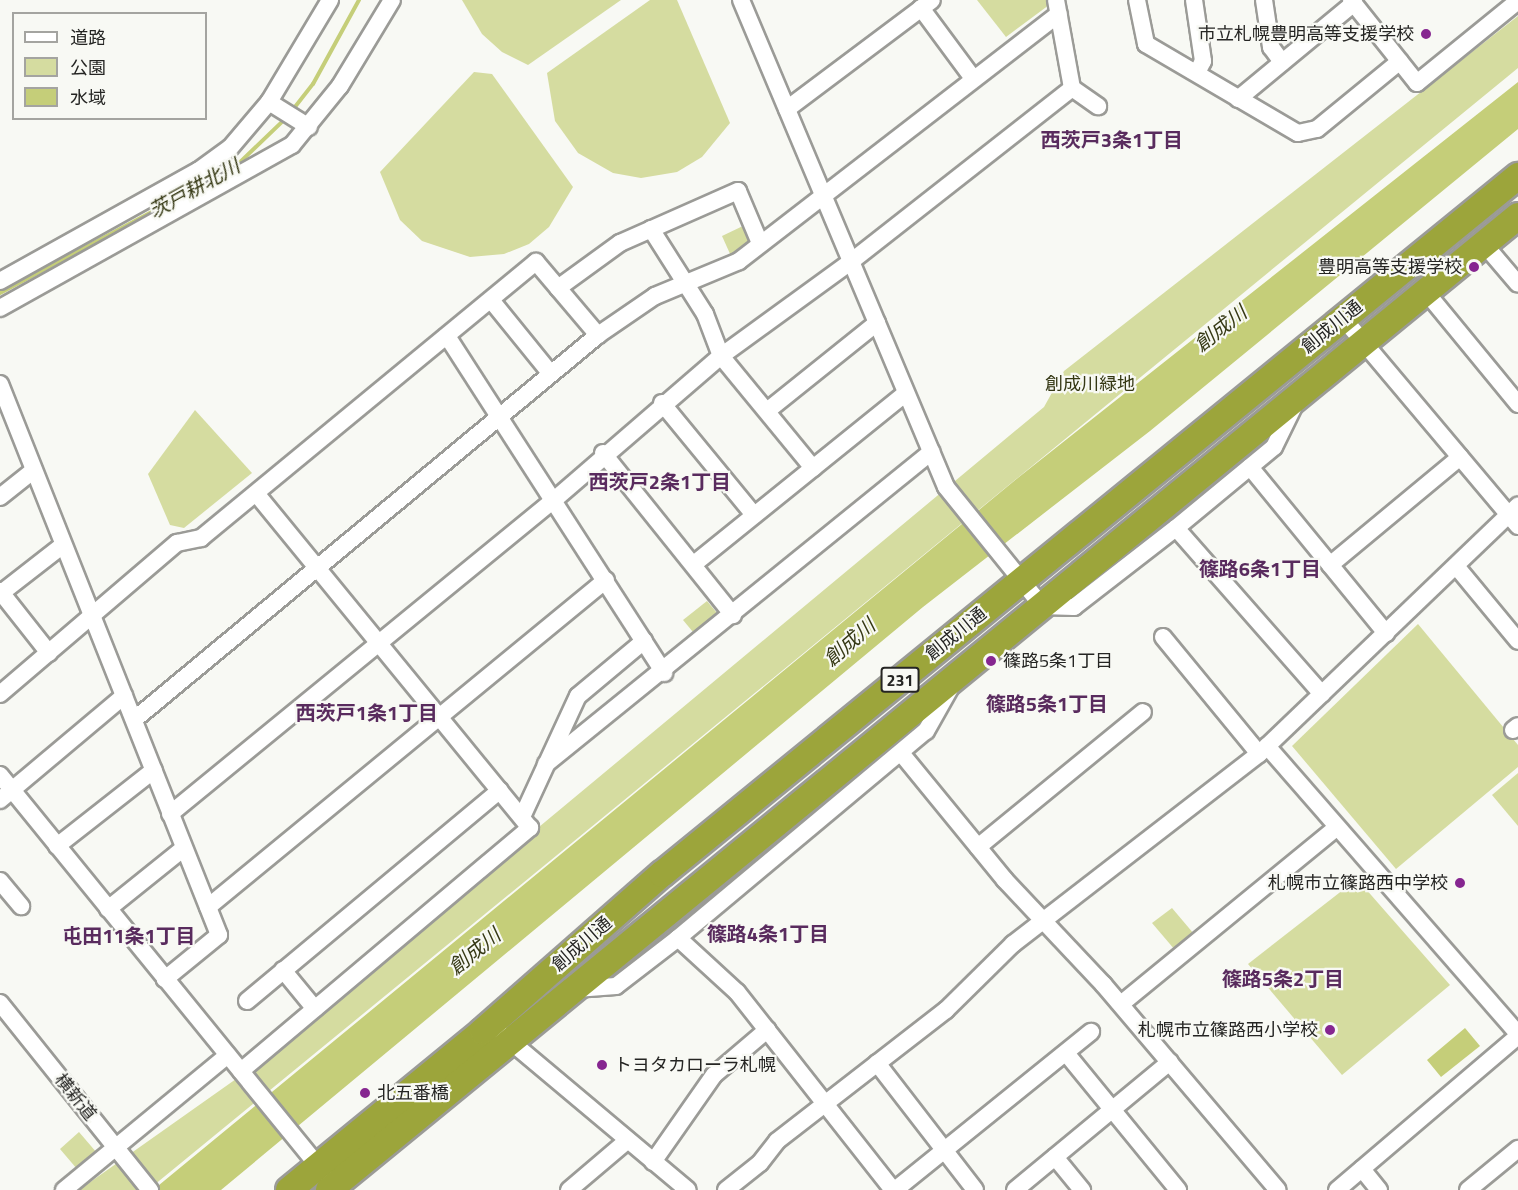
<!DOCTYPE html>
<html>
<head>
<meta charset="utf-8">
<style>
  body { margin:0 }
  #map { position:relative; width:1518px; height:1190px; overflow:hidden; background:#f8f9f4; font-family:"Titillium Web","Noto Sans JP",sans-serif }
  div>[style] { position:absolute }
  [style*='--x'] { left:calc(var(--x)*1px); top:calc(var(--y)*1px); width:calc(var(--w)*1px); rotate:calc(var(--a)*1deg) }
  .green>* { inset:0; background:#d5dca0 }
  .water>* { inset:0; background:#c5ce79 }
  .stream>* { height:4px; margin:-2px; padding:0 2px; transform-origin:2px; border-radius:2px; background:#c5ce79 }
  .roads { filter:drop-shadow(2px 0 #9b9b97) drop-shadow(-2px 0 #9b9b97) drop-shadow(0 2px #9b9b97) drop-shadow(0 -2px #9b9b97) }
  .minor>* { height:16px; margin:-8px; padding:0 8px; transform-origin:8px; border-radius:8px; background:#fff }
  .highway>* { height:26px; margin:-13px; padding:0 13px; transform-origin:13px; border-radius:13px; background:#9ca53b }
  .dots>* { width:16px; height:16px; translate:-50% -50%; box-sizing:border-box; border:3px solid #f8f9f4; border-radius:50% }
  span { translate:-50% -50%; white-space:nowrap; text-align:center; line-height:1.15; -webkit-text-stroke:4.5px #f8f9f4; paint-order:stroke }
  .shield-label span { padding:2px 4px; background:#f8f9f4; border:2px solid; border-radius:4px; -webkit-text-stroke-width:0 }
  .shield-label { font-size:16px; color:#252523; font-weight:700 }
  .poi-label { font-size:18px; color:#252523 }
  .right { translate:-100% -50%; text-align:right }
  .left { translate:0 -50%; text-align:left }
  .street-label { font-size:18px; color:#252523 }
  .park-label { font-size:18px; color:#343713 }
  .neighbourhood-label { font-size:20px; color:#592b5e; font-weight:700 }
  .water-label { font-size:20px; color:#363915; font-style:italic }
  .legend { position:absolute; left:12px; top:12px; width:195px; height:108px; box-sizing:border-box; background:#f8f9f4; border:2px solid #a4a4a0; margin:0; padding:8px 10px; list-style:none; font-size:18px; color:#252523 }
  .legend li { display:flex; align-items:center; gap:12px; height:30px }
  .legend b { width:30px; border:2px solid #a4a4a0 }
</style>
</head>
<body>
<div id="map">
  <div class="green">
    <i style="clip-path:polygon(462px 0,621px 0,528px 65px,502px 52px,482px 34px)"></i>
    <i style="clip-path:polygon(650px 0,677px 0,730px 123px,702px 157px,677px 172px,641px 178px,613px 173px,578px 153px,555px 121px,547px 73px)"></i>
    <i style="clip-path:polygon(977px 0,1048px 0,1049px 5px,1006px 37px)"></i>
    <i style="clip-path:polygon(1518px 16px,1518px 68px,148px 1190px,79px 1190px,236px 1079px,1044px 407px,1064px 371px)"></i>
    <i style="clip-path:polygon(474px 72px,492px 74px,573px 187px,549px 227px,529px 244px,504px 254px,470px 257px,422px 241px,400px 220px,380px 172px)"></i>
    <i style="clip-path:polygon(745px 225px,750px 241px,731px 256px,722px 236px)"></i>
    <i style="clip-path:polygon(195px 410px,252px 473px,184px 528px,170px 525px,148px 474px)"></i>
    <i style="clip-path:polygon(707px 601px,722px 619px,698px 638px,683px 620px)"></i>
    <i style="clip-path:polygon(1418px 624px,1518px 745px,1518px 767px,1396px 869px,1292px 746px)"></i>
    <i style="clip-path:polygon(1518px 773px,1518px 826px,1492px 795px)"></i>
    <i style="clip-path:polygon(1357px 879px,1450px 985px,1342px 1075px,1248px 964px)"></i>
    <i style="clip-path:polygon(1172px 908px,1194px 934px,1175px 950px,1152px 923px)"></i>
    <i style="clip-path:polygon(79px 1132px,97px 1153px,77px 1169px,60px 1149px)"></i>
  </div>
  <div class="water">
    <i style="clip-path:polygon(1518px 82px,1518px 129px,1150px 431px,923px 607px,221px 1190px,153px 1190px,1019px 477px)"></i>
    <i style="clip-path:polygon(1465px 1028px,1480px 1046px,1441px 1077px,1427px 1060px)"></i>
  </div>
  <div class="stream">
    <i style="--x:291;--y:112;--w:36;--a:-52"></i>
    <i style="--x:313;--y:84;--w:96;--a:-61.3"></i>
    <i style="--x:234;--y:168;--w:72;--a:-43.9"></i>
    <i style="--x:0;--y:293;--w:257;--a:-28.1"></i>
  </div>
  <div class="roads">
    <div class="minor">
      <i style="--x:741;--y:0;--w:528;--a:67.17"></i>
      <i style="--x:946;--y:487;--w:153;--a:51.1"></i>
      <i style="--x:1042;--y:606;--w:32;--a:2"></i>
      <i style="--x:1074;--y:607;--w:129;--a:-37.8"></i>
      <i style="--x:1176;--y:528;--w:127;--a:-39.6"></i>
      <i style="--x:1274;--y:447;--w:50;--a:-63.9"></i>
      <i style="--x:1137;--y:0;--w:45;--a:78.4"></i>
      <i style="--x:1146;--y:44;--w:176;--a:30.4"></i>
      <i style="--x:1298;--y:133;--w:19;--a:-12"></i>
      <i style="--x:1317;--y:129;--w:107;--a:-39.3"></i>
      <i style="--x:1194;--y:0;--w:62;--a:81.6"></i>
      <i style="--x:1203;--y:61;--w:13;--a:117"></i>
      <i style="--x:1264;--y:0;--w:48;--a:81.5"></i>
      <i style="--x:1271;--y:47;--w:19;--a:54"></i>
      <i style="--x:1351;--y:0;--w:106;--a:51.5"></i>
      <i style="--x:1417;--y:83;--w:130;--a:-39.1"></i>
      <i style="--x:921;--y:8;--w:86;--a:53.5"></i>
      <i style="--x:1072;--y:88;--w:32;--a:35"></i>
      <i style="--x:1238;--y:99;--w:151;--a:-39.6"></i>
      <i style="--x:269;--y:102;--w:47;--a:32"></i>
      <i style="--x:787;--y:109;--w:181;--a:-36.9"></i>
      <i style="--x:651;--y:229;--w:101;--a:57.6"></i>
      <i style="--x:705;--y:314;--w:45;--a:69.1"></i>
      <i style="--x:721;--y:356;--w:145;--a:50.6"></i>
      <i style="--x:1484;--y:244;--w:52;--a:49.6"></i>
      <i style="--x:0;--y:281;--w:227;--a:-29.1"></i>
      <i style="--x:198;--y:171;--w:39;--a:-36"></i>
      <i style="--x:230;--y:148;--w:60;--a:-49.7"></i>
      <i style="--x:269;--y:102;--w:119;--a:-59.1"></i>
      <i style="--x:558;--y:288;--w:77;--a:-36"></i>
      <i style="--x:620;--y:243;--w:129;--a:-23.8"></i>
      <i style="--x:738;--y:191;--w:56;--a:67.1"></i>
      <i style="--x:1426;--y:292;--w:145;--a:50.6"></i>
      <i style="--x:491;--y:300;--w:95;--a:51"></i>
      <i style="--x:0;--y:308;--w:334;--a:-29.2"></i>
      <i style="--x:292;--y:145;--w:76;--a:-50.9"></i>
      <i style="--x:340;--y:86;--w:100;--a:-58.8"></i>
      <i style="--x:1343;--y:318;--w:272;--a:49.9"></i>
      <i style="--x:598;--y:335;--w:69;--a:-34.4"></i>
      <i style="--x:655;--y:296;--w:91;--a:-22.6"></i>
      <i style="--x:739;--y:261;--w:404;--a:-37.7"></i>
      <i style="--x:447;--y:336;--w:401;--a:57.2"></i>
      <i style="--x:0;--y:384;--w:593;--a:68.32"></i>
      <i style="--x:219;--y:935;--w:70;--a:140.8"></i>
      <i style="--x:662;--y:403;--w:145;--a:50.6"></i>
      <i style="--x:767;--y:411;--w:141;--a:-38.7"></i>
      <i style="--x:603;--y:453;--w:208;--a:51.3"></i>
      <i style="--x:1250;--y:467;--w:215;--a:50.7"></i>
      <i style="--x:0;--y:497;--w:43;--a:-38.5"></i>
      <i style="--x:1176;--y:528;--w:221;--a:48.7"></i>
      <i style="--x:694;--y:564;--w:272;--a:-38.9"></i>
      <i style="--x:1330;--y:565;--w:169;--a:-39.7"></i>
      <i style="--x:1456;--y:566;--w:97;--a:50.4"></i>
      <i style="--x:0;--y:591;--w:79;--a:51.7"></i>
      <i style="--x:0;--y:594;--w:80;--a:-37.9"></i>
      <i style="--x:1163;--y:637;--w:151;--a:50.6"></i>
      <i style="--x:0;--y:694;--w:233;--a:-40.5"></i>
      <i style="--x:177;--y:543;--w:25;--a:-12"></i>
      <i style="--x:201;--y:538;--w:434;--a:-39.5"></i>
      <i style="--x:536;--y:262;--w:96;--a:49.7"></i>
      <i style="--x:598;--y:335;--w:602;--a:140.33"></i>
      <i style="--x:1513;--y:730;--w:6;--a:-39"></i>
      <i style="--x:1267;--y:746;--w:382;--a:48.9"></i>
      <i style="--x:901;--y:753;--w:164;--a:50.7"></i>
      <i style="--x:1005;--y:880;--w:143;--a:46.7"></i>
      <i style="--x:1103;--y:984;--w:270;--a:49.7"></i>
      <i style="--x:546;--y:764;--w:496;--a:-39"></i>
      <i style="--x:0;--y:775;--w:512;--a:50.87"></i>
      <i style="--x:0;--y:800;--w:162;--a:-40"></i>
      <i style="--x:170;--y:814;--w:496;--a:-39.3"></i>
      <i style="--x:554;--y:500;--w:221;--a:-40.8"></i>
      <i style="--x:721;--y:356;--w:163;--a:-36"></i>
      <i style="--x:853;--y:260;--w:278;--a:-38.1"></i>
      <i style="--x:1072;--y:88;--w:89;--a:-100.3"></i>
      <i style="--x:522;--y:817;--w:133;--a:-65.2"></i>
      <i style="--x:578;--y:696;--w:86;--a:-39.8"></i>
      <i style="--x:57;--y:846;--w:123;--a:-38.1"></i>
      <i style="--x:978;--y:847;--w:213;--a:-39.3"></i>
      <i style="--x:0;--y:881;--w:33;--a:50"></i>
      <i style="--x:208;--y:907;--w:515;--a:-39.41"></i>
      <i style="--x:108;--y:909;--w:97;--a:-38.8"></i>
      <i style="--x:678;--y:938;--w:80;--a:42.5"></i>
      <i style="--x:737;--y:992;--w:48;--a:51.7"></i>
      <i style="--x:283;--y:970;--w:50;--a:50.6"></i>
      <i style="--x:576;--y:989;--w:40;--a:-4.3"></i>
      <i style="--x:616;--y:986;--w:78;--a:-37.7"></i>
      <i style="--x:678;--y:938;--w:323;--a:-39.9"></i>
      <i style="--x:926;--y:731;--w:53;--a:-60.5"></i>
      <i style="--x:247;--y:1001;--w:329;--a:-39.8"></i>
      <i style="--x:0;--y:1003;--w:240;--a:51.3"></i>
      <i style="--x:1121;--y:1004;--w:279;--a:-39.3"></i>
      <i style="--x:503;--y:1035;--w:241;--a:40"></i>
      <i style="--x:1066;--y:1053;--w:177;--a:50.7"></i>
      <i style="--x:877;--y:1063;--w:160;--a:52.3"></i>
      <i style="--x:241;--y:1071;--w:378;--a:-40.1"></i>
      <i style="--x:530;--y:828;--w:431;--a:-129.3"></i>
      <i style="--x:1055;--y:1157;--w:43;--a:50.7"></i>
      <i style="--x:653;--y:1162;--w:106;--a:-55"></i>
      <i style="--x:714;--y:1075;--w:70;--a:-40.3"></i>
      <i style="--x:767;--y:1030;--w:204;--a:51.8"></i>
      <i style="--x:1362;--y:1169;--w:27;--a:51"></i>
      <i style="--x:64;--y:1190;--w:212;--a:-39.5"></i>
      <i style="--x:569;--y:1190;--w:77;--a:-40.3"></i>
      <i style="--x:726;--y:1190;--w:43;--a:-38.5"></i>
      <i style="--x:760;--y:1163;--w:28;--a:-52"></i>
      <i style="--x:777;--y:1141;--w:214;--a:-37.8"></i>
      <i style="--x:946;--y:1010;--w:94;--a:-44.6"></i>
      <i style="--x:1013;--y:944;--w:311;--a:-37.7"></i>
      <i style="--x:1259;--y:754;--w:359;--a:-43.8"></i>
      <i style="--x:895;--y:1190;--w:252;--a:-38.9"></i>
      <i style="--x:1015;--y:1190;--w:201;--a:-39.6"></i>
      <i style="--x:1337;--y:1190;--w:238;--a:-40.4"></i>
      <i style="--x:1468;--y:1190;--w:65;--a:-39.4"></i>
    </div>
    <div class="highway">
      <i style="--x:289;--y:1190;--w:251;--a:-39.3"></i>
      <i style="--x:483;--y:1031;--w:238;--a:-41.3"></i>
      <i style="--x:662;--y:874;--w:1105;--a:-39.19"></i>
      <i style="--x:329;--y:1190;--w:1537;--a:-39.32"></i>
    </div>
  </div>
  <div class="dots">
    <i style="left:1426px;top:34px;background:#862690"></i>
    <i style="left:1474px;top:267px;background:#862690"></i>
    <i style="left:991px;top:661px;background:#862690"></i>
    <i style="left:1460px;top:883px;background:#862690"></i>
    <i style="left:1330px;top:1030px;background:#862690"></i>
    <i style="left:602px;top:1065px;background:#862690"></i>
    <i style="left:365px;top:1093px;background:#862690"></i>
  </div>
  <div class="shield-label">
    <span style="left:900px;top:680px">231</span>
  </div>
  <div class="poi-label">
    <span class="right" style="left:1414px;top:34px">市立札幌豊明高等支援学校</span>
    <span class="right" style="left:1462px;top:267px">豊明高等支援学校</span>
    <span class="left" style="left:1003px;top:661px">篠路5条1丁目</span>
    <span class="right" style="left:1448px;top:883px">札幌市立篠路西中学校</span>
    <span class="right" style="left:1318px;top:1030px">札幌市立篠路西小学校</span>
    <span class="left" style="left:614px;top:1065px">トヨタカローラ札幌</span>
    <span class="left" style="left:377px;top:1093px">北五番橋</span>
  </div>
  <div class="street-label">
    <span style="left:1332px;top:327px;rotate:-39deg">創成川通</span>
    <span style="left:956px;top:634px;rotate:-39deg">創成川通</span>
    <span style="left:582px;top:944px;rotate:-41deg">創成川通</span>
    <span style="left:75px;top:1097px;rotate:51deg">横新道</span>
  </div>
  <div class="park-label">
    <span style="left:1090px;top:384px">創成川緑地</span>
  </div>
  <div class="neighbourhood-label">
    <span style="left:1112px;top:139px">西茨戸3条1丁目</span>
    <span style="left:660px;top:481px">西茨戸2条1丁目</span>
    <span style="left:1260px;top:568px">篠路6条1丁目</span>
    <span style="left:1047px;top:703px">篠路5条1丁目</span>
    <span style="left:367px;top:712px">西茨戸1条1丁目</span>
    <span style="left:768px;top:933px">篠路4条1丁目</span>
    <span style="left:129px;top:935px">屯田11条1丁目</span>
    <span style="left:1283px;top:978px">篠路5条2丁目</span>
  </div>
  <div class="water-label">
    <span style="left:194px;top:188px;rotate:-29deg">茨戸耕北川</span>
    <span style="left:1220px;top:328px;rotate:-38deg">創成川</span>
    <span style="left:849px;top:642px;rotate:-41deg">創成川</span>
    <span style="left:474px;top:951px;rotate:-39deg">創成川</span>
  </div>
  <ul class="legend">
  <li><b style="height:8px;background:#fff"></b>道路</li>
  <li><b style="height:16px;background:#d5dca0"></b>公園</li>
  <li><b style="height:16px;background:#c5ce79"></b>水域</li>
  </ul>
</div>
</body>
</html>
